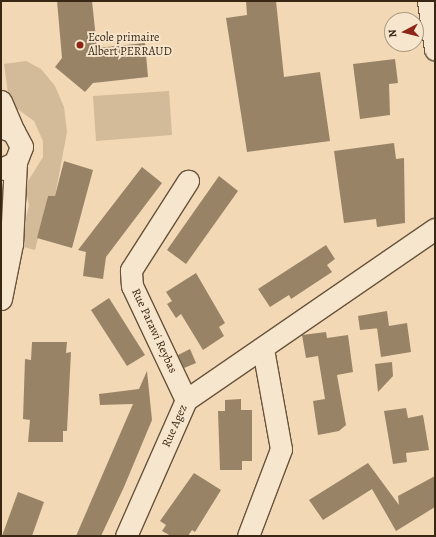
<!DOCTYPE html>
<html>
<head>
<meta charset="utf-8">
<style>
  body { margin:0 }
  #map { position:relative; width:436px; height:537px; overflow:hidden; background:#f2d8b4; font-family:Alegreya,serif }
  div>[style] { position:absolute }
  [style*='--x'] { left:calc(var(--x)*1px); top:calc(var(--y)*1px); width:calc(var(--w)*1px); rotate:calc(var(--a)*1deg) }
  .green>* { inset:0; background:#d3ba99 }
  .building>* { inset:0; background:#998367 }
  .roads { filter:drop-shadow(1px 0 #67533b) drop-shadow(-1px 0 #67533b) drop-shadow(0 1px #67533b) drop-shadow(0 -1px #67533b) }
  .minor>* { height:21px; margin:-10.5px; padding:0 10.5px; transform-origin:10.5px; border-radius:10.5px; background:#f7e6ce }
  .tertiary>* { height:22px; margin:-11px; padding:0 11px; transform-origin:11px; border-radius:11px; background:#f7e6ce }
  .dots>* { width:11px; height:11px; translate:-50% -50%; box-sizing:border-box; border:2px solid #f7e6ce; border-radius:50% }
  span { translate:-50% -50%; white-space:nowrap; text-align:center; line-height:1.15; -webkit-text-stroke:3.5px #f7e6ce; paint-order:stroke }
  .poi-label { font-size:12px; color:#392713 }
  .left { translate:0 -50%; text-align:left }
  .street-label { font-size:12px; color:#392713 }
  .frame { position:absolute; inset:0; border:2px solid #392713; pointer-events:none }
  .north { position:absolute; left:384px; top:12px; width:40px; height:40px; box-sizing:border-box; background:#f7e6ce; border:1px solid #ab9a83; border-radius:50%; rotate:263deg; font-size:11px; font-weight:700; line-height:16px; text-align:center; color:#392713 }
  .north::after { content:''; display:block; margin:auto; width:14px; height:18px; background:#8f2418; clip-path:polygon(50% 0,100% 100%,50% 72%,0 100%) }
</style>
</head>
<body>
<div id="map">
  <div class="green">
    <i style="clip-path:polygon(26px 61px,41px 69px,55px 86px,64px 107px,67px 132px,55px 196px,48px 196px,35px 250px,20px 246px,29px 205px,25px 186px,43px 157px,43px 141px,34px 121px,15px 107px,8px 93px,4px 64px)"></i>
    <i style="clip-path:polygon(169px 91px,172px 135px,96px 141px,93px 96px)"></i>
  </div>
  <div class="building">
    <i style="clip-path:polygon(57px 1px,92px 1px,97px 48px,145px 43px,148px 77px,93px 83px,85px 92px,55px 67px,62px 58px)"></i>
    <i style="clip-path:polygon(246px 1px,276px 1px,284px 77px,320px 72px,330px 141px,247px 152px,226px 18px,247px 15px)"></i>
    <i style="clip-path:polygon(395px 59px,398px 83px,389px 84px,390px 115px,360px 119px,353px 64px)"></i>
    <i style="clip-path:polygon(394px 143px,396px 159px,404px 158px,405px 223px,377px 227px,376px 219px,344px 223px,334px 151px)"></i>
    <i style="clip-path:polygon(64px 161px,93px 170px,72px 248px,37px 238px,48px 196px,55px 196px)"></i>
    <i style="clip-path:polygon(142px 167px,162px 183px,106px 257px,103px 279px,83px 276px,86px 252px,78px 250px)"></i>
    <i style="clip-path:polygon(219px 176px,238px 191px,186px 264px,167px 250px)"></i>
    <i style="clip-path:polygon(326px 245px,335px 259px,327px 265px,332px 272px,291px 299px,289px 295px,270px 307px,258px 289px)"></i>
    <i style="clip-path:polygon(196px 273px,225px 323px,219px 327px,224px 336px,203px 350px,181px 314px,176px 318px,167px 304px,172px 301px,166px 292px)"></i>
    <i style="clip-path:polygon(109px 298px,145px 355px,127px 366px,91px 310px)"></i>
    <i style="clip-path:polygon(387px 311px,389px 326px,407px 323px,411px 352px,381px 357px,377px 328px,380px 328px,360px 330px,358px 316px)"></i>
    <i style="clip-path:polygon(326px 332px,327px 338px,348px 335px,353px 372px,337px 375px,346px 425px,339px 431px,318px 435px,313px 401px,325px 399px,318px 356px,306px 358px,302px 335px)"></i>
    <i style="clip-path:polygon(32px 342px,67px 342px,66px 353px,71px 352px,67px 431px,63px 431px,63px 442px,28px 442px,30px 420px,23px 419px,25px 359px,31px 360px)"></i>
    <i style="clip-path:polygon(190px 349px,196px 363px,184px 368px,178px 355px)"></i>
    <i style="clip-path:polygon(392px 362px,393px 376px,378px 392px,375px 364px)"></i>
    <i style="clip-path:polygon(147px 371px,152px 420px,124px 487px,101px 536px,76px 536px,133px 404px,100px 405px,99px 394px,139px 389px)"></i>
    <i style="clip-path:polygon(241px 399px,241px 410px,252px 410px,252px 461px,242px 461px,242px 470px,220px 470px,218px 411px,225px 411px,225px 400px)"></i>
    <i style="clip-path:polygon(406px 408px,408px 418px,423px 415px,429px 450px,406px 453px,407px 462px,393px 464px,384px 411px)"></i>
    <i style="clip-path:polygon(368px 463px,399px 505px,398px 496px,435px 476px,435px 507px,396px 531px,372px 489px,323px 520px,309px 500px)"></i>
    <i style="clip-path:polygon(194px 473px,221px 490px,195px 532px,192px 530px,188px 536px,171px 536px,162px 531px,166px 525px,160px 521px)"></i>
    <i style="clip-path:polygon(18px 492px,44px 502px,32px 536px,2px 536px)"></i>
  </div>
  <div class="roads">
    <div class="minor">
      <i style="--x:428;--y:1;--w:49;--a:81.7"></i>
      <i style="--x:186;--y:400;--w:126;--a:-115.3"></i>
      <i style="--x:132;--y:286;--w:16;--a:-94"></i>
      <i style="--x:131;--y:270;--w:106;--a:-57.4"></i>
      <i style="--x:126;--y:536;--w:149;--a:-66.2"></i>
      <i style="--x:186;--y:400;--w:302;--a:-34.5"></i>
      <i style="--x:248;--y:536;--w:93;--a:-69.2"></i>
      <i style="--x:281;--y:449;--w:102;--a:-100.2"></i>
    </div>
    <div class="tertiary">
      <i style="--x:1;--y:102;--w:33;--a:67"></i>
      <i style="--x:1;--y:127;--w:14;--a:21"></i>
      <i style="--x:14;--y:132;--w:17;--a:62"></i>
      <i style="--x:22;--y:147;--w:17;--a:111"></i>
      <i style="--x:16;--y:163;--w:13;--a:153"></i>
      <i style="--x:1;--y:299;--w:56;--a:-78.7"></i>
      <i style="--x:12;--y:244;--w:81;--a:-87.2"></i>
    </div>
  </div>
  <div class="dots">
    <i style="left:80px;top:45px;background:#8f2418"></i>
  </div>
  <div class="poi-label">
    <span class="left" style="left:88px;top:45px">Ecole primaire<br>Albert PERRAUD</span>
  </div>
  <div class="street-label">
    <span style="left:154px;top:331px;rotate:65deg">Rue Parawi Reybas</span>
    <span style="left:175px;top:426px;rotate:-66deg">Rue Agez</span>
  </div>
  <div class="frame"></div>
  <div class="north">N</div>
</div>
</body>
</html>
